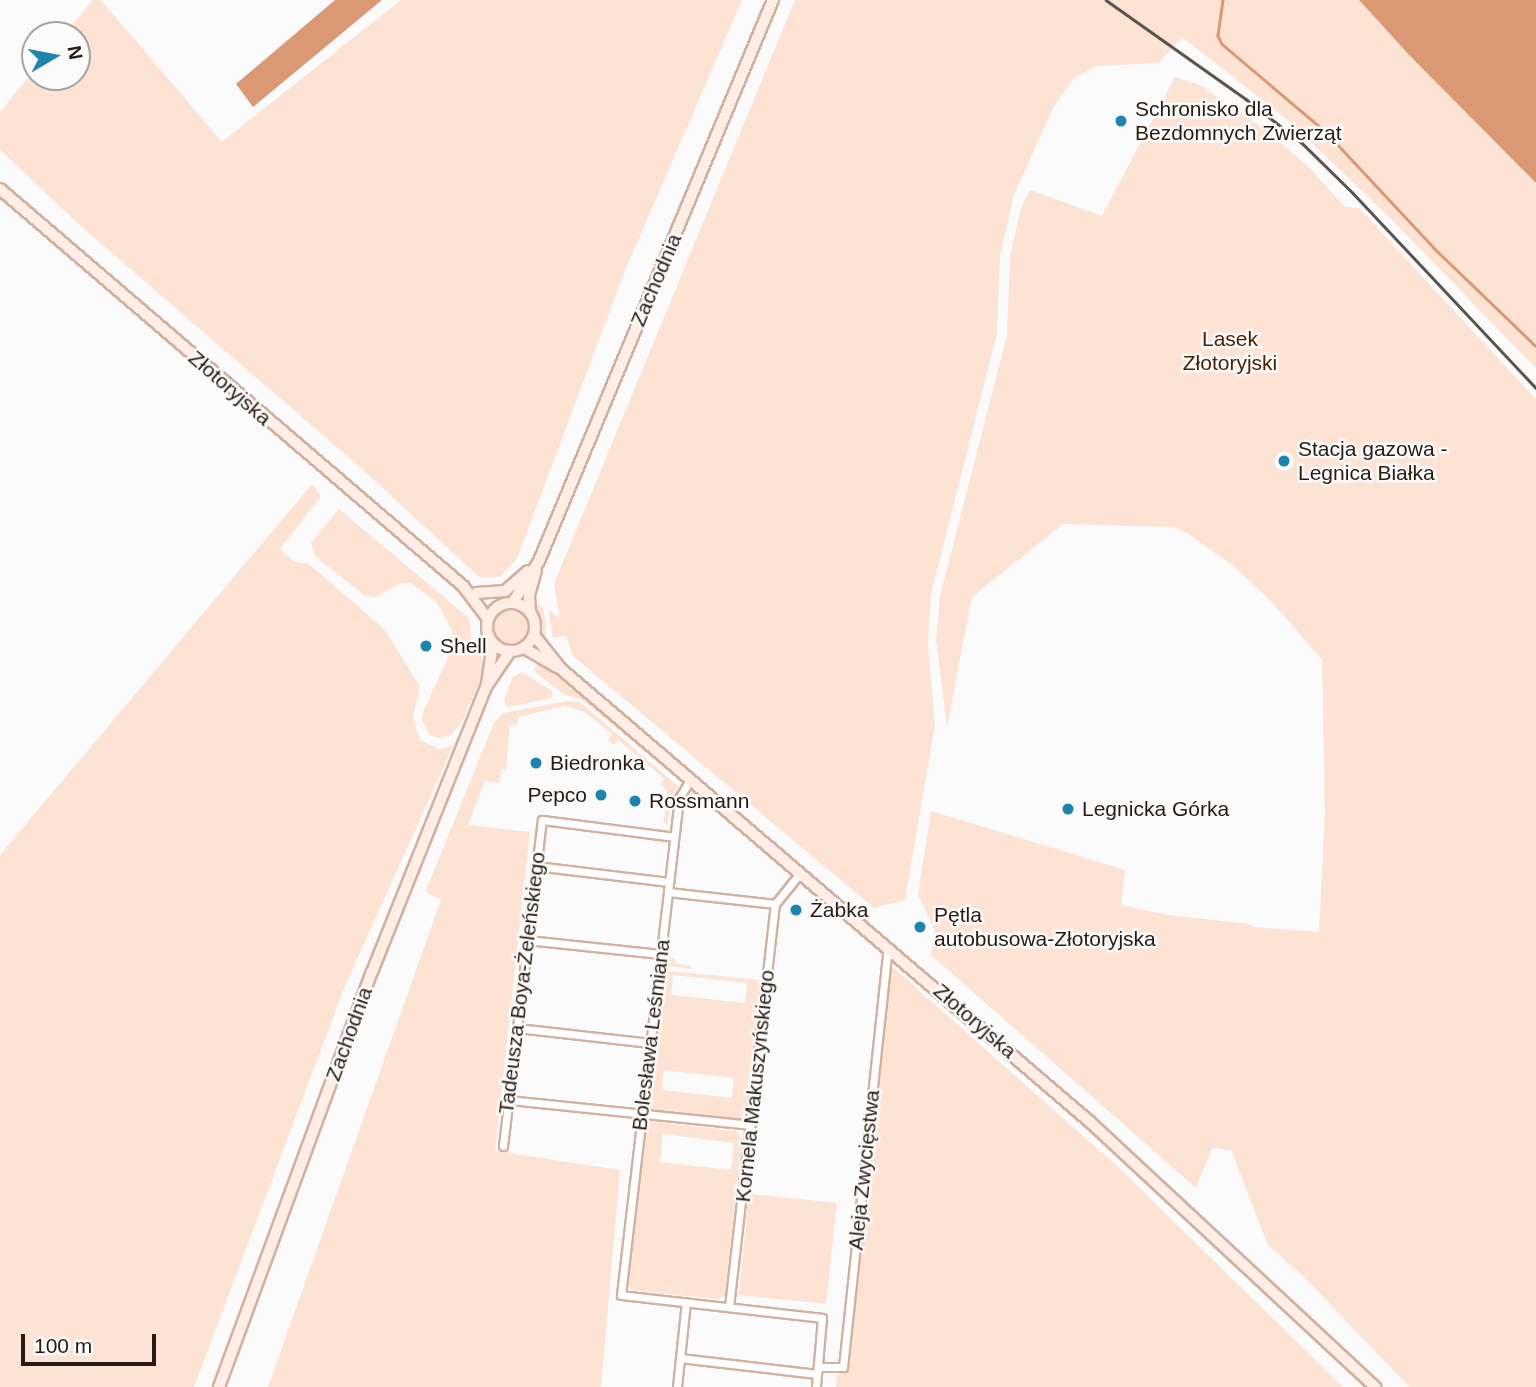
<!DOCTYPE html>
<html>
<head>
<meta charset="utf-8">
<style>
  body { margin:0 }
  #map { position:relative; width:1536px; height:1387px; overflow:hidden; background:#fbfbfb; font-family:Helvetica,sans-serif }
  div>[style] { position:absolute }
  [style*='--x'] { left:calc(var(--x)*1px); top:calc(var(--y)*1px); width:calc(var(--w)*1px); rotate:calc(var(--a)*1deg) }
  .green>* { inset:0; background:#fce3d4 }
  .round { border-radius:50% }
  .water>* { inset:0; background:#da9974 }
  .stream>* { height:2.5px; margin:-1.25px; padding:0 1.25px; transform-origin:1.25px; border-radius:1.25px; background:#da9974 }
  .roads { filter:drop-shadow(2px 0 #d1b2a1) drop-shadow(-2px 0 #d1b2a1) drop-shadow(0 2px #d1b2a1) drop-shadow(0 -2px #d1b2a1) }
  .street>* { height:7px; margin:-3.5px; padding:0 3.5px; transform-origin:3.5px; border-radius:3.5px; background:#fff }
  .secondary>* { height:10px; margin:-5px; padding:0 5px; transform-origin:5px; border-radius:5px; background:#ffeee5 }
  .secondary>.ring { margin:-5px; padding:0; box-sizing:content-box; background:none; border:10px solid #ffeee5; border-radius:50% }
  .rail>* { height:2.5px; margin:-1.25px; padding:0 1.25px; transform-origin:1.25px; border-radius:1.25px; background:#5b534d }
  .dots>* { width:19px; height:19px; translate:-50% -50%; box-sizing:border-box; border:4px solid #fbfbfb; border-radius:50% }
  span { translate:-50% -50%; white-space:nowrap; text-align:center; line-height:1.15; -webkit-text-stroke:5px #fbfbfb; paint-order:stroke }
  .poi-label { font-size:21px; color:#271c15 }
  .left { translate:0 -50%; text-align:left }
  .right { translate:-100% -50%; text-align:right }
  .street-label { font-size:21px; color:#271c15 }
  .park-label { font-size:21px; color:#4b2104 }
  .north { position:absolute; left:21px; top:21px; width:70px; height:70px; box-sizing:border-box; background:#fbfbfb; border:2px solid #a6a29f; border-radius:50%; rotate:80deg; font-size:19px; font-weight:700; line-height:28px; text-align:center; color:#271c15 }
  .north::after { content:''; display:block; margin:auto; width:24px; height:32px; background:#1c84ad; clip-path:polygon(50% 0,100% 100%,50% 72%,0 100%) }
  .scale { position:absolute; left:21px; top:1334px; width:135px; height:32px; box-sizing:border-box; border:4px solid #271c15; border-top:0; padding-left:9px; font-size:21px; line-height:24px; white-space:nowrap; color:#271c15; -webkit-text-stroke:5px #fbfbfb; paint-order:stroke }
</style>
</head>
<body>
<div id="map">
  <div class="green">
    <i style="clip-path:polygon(93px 0,101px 0,222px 142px,401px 0,742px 0,624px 273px,517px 559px,500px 577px,479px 577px,361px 468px,84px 229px,0 150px,0 112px,35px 69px,35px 77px,77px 77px,77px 35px,64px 35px)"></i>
    <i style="clip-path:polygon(795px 0,1359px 0,1411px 57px,1536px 183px,1536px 368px,1388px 216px,1290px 122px,1182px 37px,1159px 63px,1096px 66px,1073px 79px,1054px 106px,1014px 195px,1000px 256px,997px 333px,931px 595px,928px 642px,935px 725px,905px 900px,874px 908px,573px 656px,566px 636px,553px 638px,548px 609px,560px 619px,554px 584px)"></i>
    <i style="clip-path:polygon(1175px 77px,1200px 85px,1268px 132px,1310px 168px,1345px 207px,1359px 208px,1536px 399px,1536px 1387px,1409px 1387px,1304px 1277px,1268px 1245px,1231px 1150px,1212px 1148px,1196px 1188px,931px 955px,935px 930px,918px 895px,931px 811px,1125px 870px,1121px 905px,1168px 915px,1249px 924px,1253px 927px,1319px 932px,1325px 812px,1322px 660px,1271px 601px,1232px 565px,1189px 534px,1174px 527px,1063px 524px,972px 597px,947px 727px,936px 640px,940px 596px,1007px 335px,1010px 257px,1021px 208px,1030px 190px,1102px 216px)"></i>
    <i style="clip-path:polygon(312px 484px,321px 496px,280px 549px,295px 562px,309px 564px,384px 629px,420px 686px,413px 717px,420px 740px,439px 749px,453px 746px,345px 986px,194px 1387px,0 1387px,0 855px)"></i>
    <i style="clip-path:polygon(339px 509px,469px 618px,472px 639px,486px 667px,461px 723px,451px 735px,438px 738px,430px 735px,422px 720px,423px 712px,453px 647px,452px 630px,436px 601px,410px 583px,400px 584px,376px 597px,365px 596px,315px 556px,311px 543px)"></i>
    <i style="clip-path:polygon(534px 600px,543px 608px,545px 618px,546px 637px,543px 643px)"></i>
    <i class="round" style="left:494px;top:610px;width:34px;height:34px"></i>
    <i style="clip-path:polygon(539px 662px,575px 688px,679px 780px,581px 699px,565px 695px,537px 674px,534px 669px)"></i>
    <i style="clip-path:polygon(522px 672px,552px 691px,552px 698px,507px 707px,504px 700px,513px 677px)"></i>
    <i style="clip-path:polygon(568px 701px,580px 702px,678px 786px,672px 796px,668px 823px,665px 824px,664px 821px,667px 791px,661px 784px,664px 778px,618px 740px,614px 745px,608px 740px,612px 734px,585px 712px,565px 706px,518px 717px,518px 724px,510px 726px,506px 770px,501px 770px,500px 783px,485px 781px,468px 825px,530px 832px,495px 1151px,620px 1170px,601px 1387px,268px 1387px,441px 900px,426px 892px,427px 888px,494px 723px,503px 713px)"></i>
    <i style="clip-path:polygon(evenodd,669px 956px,675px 959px,675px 964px,691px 966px,690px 969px,669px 966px,668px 971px,762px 980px,748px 1105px,738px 1122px,652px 1113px,648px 1103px,663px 962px,669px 956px,673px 975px,747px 983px,745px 1003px,671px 995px,673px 975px,669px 956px,664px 1070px,734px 1078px,732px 1098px,662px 1090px,664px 1070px)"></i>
    <i style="clip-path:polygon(887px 962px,1117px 1166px,1343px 1387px,836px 1387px)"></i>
    <i style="clip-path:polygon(evenodd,647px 1121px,736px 1131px,742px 1137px,725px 1296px,718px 1299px,631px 1290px,628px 1285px,647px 1121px,663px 1134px,734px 1143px,731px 1170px,660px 1162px,663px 1134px)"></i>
    <i style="clip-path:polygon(749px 1194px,837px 1203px,826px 1304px,739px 1295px)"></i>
  </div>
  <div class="water">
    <i style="clip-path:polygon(335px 0,382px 0,253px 107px,236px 84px)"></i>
    <i style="clip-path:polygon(1359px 0,1536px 0,1536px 183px,1411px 57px)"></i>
  </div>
  <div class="stream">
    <i style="--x:1223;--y:0;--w:36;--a:98"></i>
    <i style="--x:1218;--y:36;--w:9;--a:63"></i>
    <i style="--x:1222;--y:44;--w:136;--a:40.2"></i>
    <i style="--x:1326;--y:132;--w:158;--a:47"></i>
    <i style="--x:1434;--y:248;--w:141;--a:43.9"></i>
  </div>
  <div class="roads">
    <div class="street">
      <i style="--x:690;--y:780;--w:21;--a:121"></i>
      <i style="--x:679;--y:798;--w:500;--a:96.66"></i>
      <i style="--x:621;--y:1295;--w:202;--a:6.5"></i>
      <i style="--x:822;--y:1318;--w:69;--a:95"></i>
      <i style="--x:544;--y:867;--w:126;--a:6.8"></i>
      <i style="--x:668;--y:892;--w:108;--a:6.4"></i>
      <i style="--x:527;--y:940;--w:134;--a:6"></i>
      <i style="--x:526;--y:1029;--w:125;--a:6.4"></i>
      <i style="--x:509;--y:1100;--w:243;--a:5.9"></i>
      <i style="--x:503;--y:1146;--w:328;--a:-83.2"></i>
      <i style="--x:542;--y:820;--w:133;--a:7.3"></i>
      <i style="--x:729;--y:1307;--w:406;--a:-83.5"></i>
      <i style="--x:775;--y:904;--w:40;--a:-51"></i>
      <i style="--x:680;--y:1358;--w:138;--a:6.7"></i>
      <i style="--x:818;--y:1367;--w:25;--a:0"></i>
      <i style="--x:843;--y:1367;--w:421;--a:-83.9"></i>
      <i style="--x:677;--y:1387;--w:85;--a:-84"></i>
    </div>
    <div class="secondary">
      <i style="--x:0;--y:189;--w:610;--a:40.61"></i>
      <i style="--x:463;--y:586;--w:41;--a:52.9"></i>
      <i style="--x:476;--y:593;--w:29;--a:-4"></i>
      <i style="--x:505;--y:591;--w:30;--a:-41"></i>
      <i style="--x:513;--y:602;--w:49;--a:-57.6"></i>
      <i style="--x:539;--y:561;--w:608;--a:-67.36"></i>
      <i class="ring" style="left:487px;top:603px;width:38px;height:38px"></i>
      <i style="--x:530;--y:611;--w:16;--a:-94"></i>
      <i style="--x:529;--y:595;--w:25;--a:-74"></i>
      <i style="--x:534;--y:635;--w:43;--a:51.5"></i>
      <i style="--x:561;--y:669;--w:695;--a:40.57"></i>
      <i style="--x:1089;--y:1121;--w:391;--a:42.9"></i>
      <i style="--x:524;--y:648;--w:38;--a:30"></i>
      <i style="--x:488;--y:684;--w:40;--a:-56"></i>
      <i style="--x:219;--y:1387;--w:442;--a:-69.8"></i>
      <i style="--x:372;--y:972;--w:310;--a:-68.2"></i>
      <i style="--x:487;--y:684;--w:41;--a:-81.7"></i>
    </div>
  </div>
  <div class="rail">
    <i style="--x:1106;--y:0;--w:171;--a:35.3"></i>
    <i style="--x:1246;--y:99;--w:71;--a:38.2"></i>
    <i style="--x:1302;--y:143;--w:71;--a:44.4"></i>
    <i style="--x:1353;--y:193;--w:267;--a:46.8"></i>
  </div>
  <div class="dots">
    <i style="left:1121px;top:121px;background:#1c84ad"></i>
    <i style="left:1284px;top:461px;background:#1c84ad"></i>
    <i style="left:426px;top:646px;background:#1c84ad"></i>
    <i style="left:536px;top:763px;background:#1c84ad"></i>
    <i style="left:601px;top:795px;background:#1c84ad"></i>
    <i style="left:635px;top:801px;background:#1c84ad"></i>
    <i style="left:1068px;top:809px;background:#1c84ad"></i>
    <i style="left:796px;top:910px;background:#1c84ad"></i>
    <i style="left:920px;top:927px;background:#1c84ad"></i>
  </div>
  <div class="poi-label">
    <span class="left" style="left:1135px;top:121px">Schronisko dla<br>Bezdomnych Zwierząt</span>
    <span class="left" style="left:1298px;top:461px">Stacja gazowa -<br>Legnica Białka</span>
    <span class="left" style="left:440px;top:646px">Shell</span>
    <span class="left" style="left:550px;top:763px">Biedronka</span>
    <span class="right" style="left:587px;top:795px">Pepco</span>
    <span class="left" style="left:649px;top:801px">Rossmann</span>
    <span class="left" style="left:1082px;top:809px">Legnicka Górka</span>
    <span class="left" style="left:810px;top:910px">Żabka</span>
    <span class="left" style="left:934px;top:927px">Pętla<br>autobusowa-Złotoryjska</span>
  </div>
  <div class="street-label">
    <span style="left:656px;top:280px;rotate:-67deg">Zachodnia</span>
    <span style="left:230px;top:388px;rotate:41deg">Złotoryjska</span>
    <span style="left:522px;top:983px;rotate:-83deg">Tadeusza Boya-Żeleńskiego</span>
    <span style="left:975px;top:1021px;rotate:41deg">Złotoryjska</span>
    <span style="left:349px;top:1034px;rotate:-70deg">Zachodnia</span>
    <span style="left:651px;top:1035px;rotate:-83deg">Bolesława Leśmiana</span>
    <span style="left:755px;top:1086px;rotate:-84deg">Kornela Makuszyńskiego</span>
    <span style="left:864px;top:1170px;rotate:-84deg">Aleja Zwycięstwa</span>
  </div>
  <div class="park-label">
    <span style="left:1230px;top:351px">Lasek<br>Złotoryjski</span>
  </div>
  <div class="north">N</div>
  <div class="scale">100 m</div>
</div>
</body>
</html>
